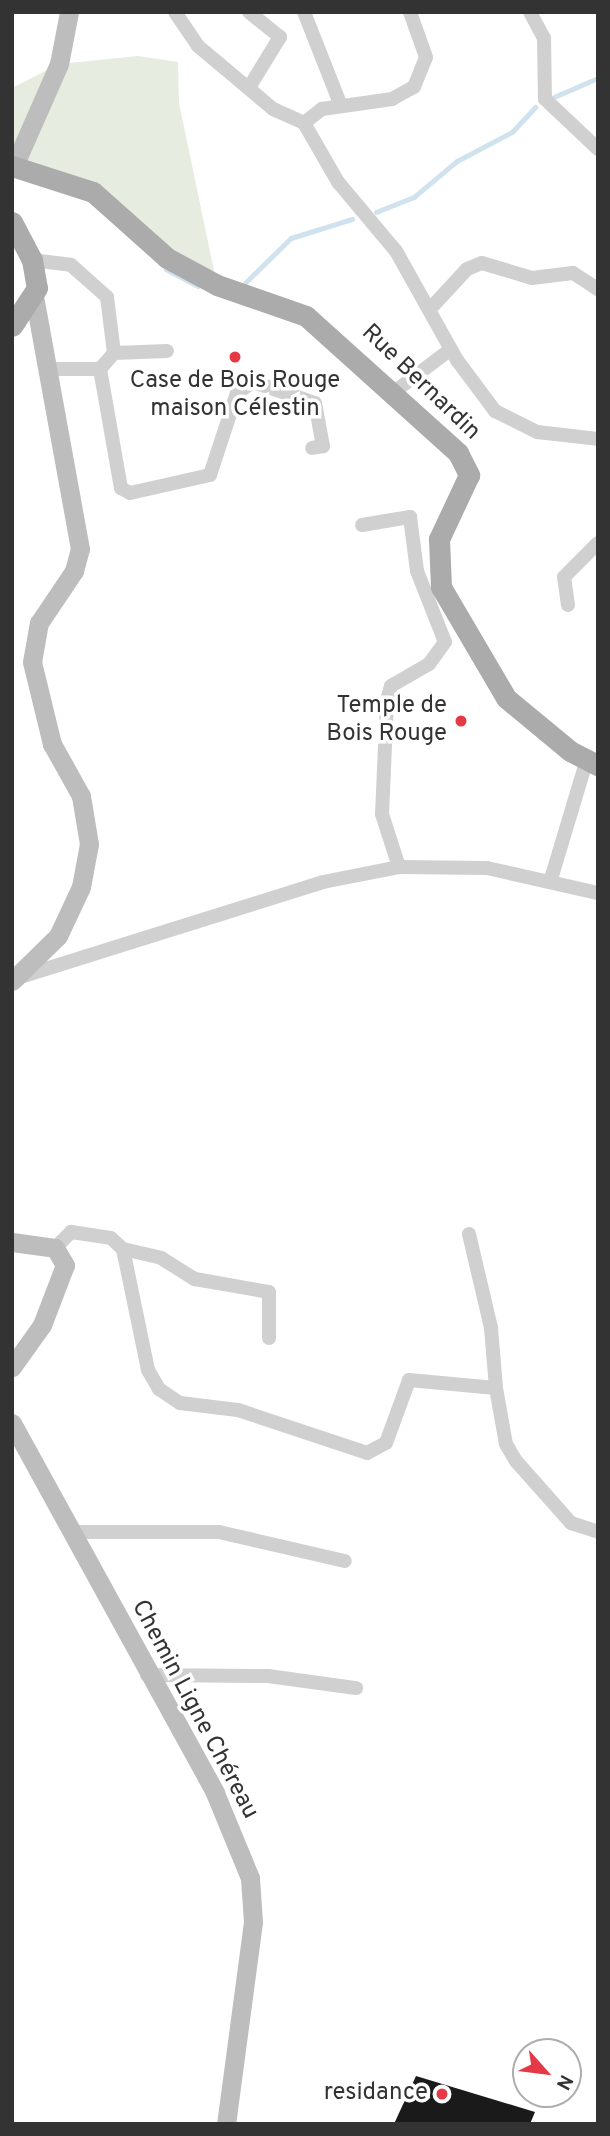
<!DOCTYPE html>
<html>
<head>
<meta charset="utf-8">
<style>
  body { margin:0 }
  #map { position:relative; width:610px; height:2136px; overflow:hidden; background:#fff; font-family:Overpass,sans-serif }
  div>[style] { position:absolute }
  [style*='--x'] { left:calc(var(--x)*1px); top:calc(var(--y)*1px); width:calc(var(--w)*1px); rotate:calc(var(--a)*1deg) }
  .green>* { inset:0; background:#e6ecdf }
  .stream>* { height:4.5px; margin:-2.25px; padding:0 2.25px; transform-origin:2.25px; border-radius:2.25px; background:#cfe2ee }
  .building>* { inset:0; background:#1a1a1a }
  .street>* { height:14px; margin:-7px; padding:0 7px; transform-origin:7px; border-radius:7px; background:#d0d0d0 }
  .secondary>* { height:19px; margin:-9.5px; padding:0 9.5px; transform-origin:9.5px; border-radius:9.5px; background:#bdbdbd }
  .primary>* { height:21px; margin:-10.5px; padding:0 10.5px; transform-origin:10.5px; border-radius:10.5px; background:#ababab }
  .dots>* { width:19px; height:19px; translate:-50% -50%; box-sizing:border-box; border:4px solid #fff; border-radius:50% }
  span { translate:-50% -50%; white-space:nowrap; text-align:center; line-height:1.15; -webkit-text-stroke:7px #fff; paint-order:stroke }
  .poi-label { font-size:24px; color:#333 }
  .right { translate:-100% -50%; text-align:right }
  .street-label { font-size:24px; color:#333 }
  .frame { position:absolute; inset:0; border:14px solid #333; pointer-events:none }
  .north { position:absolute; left:512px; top:2038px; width:70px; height:70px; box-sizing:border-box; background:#fff; border:2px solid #adadad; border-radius:50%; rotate:118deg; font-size:19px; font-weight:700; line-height:28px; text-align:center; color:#333 }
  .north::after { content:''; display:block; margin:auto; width:24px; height:32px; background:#e63946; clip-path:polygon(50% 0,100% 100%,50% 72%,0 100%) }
</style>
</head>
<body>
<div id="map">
  <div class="green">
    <i style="clip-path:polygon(138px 56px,178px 62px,179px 103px,217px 285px,111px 202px,12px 156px,12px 88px,59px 64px)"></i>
  </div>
  <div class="stream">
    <i style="--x:554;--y:97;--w:48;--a:-23.4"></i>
    <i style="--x:376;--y:212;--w:41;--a:-21.5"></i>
    <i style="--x:414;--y:197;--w:56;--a:-39.9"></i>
    <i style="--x:457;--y:161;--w:62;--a:-27.8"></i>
    <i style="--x:512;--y:132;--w:34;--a:-47"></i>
    <i style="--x:166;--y:269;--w:36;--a:28"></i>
    <i style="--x:245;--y:283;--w:64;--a:-44.4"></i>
    <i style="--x:291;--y:238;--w:64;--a:-17.3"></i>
  </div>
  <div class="building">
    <i style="clip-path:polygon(416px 2076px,535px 2112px,530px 2124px,394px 2124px)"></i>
  </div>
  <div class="street">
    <i style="--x:175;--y:12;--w:41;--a:55.9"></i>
    <i style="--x:198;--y:46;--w:98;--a:40"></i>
    <i style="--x:273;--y:109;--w:34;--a:24"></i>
    <i style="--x:304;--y:123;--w:23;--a:-38"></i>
    <i style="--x:322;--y:109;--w:71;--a:-8.1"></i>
    <i style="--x:392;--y:99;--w:25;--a:-29"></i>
    <i style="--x:414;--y:87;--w:32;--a:-68"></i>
    <i style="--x:426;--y:57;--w:48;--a:-109.6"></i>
    <i style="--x:249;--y:12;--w:40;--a:39"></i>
    <i style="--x:280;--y:37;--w:57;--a:121.5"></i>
    <i style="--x:304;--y:12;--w:101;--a:68.5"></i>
    <i style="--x:530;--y:12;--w:30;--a:62"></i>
    <i style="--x:544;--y:38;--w:61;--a:89.1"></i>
    <i style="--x:545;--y:99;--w:73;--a:43.3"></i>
    <i style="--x:304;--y:123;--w:68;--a:60"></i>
    <i style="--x:338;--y:182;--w:90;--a:50"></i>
    <i style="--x:396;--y:251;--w:125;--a:60.8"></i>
    <i style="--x:457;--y:360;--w:64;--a:53.3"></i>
    <i style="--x:495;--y:411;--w:47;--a:26.6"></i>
    <i style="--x:537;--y:432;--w:61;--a:6.5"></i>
    <i style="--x:32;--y:260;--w:39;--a:7"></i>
    <i style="--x:71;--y:265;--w:48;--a:41.6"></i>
    <i style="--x:107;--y:297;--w:56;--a:82.9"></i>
    <i style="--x:114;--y:353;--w:21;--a:131"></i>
    <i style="--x:430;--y:309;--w:54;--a:-47.2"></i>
    <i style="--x:467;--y:269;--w:16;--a:-22"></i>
    <i style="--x:482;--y:263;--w:52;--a:16.7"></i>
    <i style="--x:532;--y:278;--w:41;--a:-7"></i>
    <i style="--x:573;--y:273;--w:30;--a:33"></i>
    <i style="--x:114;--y:353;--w:53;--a:-2.2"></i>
    <i style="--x:48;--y:369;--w:52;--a:0"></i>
    <i style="--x:100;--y:369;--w:121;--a:80"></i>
    <i style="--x:121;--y:488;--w:10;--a:29"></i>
    <i style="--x:130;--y:493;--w:82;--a:-12.7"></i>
    <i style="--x:210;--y:475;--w:86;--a:-71.8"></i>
    <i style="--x:237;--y:393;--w:19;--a:-35"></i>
    <i style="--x:253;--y:382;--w:65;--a:18.7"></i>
    <i style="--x:315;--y:403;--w:44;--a:79.5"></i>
    <i style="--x:323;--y:446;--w:11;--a:170"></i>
    <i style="--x:394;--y:392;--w:71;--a:-37"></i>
    <i style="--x:362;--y:525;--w:49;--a:-9.5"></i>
    <i style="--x:410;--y:517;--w:54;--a:82.6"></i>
    <i style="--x:417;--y:571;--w:76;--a:68.5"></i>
    <i style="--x:445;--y:642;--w:27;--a:126"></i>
    <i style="--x:429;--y:664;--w:44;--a:149.9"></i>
    <i style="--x:391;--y:686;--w:15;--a:106"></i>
    <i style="--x:387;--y:700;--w:114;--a:92.5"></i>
    <i style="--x:382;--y:814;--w:56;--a:72.2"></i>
    <i style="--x:568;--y:605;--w:28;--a:-98"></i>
    <i style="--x:564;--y:577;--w:48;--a:-45"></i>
    <i style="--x:551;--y:879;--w:122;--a:-73.3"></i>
    <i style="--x:17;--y:978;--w:321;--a:-17.4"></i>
    <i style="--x:323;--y:882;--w:77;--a:-11.2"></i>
    <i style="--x:399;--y:867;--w:88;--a:0.7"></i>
    <i style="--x:487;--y:868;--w:114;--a:12.7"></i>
    <i style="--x:469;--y:1234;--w:97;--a:76.8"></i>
    <i style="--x:491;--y:1328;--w:60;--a:85.2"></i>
    <i style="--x:55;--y:1248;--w:23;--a:-45"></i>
    <i style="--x:71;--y:1232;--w:40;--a:8.5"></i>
    <i style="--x:111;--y:1238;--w:16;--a:43"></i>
    <i style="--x:123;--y:1249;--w:124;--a:78.3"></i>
    <i style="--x:148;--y:1370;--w:22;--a:60"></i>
    <i style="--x:159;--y:1389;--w:25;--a:34"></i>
    <i style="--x:180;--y:1403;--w:58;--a:6.9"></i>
    <i style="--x:238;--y:1410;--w:136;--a:18.4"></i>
    <i style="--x:367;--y:1453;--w:21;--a:-28"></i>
    <i style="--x:386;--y:1443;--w:67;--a:-69.9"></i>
    <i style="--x:409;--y:1380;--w:87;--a:5.3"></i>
    <i style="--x:496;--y:1388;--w:57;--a:79.9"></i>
    <i style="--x:506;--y:1444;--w:20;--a:60"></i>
    <i style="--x:516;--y:1461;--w:83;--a:48.4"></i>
    <i style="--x:571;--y:1523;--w:28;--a:18"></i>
    <i style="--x:123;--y:1249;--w:39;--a:13"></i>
    <i style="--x:161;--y:1258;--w:40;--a:32"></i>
    <i style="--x:195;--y:1279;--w:75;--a:10"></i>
    <i style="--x:269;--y:1292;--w:46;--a:90"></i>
    <i style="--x:70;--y:1532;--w:149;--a:0"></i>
    <i style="--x:219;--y:1532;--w:129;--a:13"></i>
    <i style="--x:147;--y:1675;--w:121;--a:0.5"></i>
    <i style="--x:268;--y:1676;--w:89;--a:7.8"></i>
  </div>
  <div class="secondary">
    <i style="--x:14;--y:166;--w:111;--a:-66.2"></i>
    <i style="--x:59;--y:64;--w:53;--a:-79.1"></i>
    <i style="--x:12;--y:981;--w:64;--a:-44.4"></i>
    <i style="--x:58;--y:936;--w:54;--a:-64.9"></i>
    <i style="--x:81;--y:887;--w:44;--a:-79.5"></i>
    <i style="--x:89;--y:844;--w:49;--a:-99.5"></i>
    <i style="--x:81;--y:796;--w:60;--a:-119.1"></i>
    <i style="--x:52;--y:744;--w:84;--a:-103.7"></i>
    <i style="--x:32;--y:662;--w:40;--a:-80"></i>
    <i style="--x:39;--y:623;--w:63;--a:-56.1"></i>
    <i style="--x:74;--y:571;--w:23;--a:-75"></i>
    <i style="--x:80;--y:549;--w:257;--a:-100.3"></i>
    <i style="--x:12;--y:1242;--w:43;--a:7.9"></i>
    <i style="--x:55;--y:1248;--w:20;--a:60"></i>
    <i style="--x:65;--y:1265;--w:64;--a:111"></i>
    <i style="--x:42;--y:1325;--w:52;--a:125.5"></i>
    <i style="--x:12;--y:1423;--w:422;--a:61.2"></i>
    <i style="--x:215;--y:1793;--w:92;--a:67.6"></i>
    <i style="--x:250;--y:1878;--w:44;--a:86.1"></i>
    <i style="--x:253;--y:1922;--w:204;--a:97.6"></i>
  </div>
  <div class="primary">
    <i style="--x:12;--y:166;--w:85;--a:17.8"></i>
    <i style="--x:93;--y:192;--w:99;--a:41.7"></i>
    <i style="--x:167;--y:258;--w:57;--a:28.4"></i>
    <i style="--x:217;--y:285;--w:94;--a:19.2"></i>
    <i style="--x:306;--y:316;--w:205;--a:42"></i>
    <i style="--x:458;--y:453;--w:25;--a:63"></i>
    <i style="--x:469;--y:475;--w:71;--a:115.1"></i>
    <i style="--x:439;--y:539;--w:48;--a:87.6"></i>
    <i style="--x:441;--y:587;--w:129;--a:59.6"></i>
    <i style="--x:506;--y:698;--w:83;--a:39.6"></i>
    <i style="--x:570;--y:751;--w:31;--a:27"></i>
    <i style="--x:12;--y:222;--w:43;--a:62.2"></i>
    <i style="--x:32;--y:260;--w:28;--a:80"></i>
    <i style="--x:37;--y:288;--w:45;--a:123.3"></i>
  </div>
  <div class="dots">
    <i style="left:235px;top:357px;background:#e63946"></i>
    <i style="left:461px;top:721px;background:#e63946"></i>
    <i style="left:442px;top:2094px;background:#e63946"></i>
  </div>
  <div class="poi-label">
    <span style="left:235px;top:396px">Case de Bois Rouge<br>maison Célestin</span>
    <span class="right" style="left:447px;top:721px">Temple de<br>Bois Rouge</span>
    <span class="right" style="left:428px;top:2094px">residance</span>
  </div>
  <div class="street-label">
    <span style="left:420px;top:383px;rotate:44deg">Rue Bernardin</span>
    <span style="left:194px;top:1710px;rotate:62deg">Chemin Ligne Chéreau</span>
  </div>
  <div class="frame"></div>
  <div class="north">N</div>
</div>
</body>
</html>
